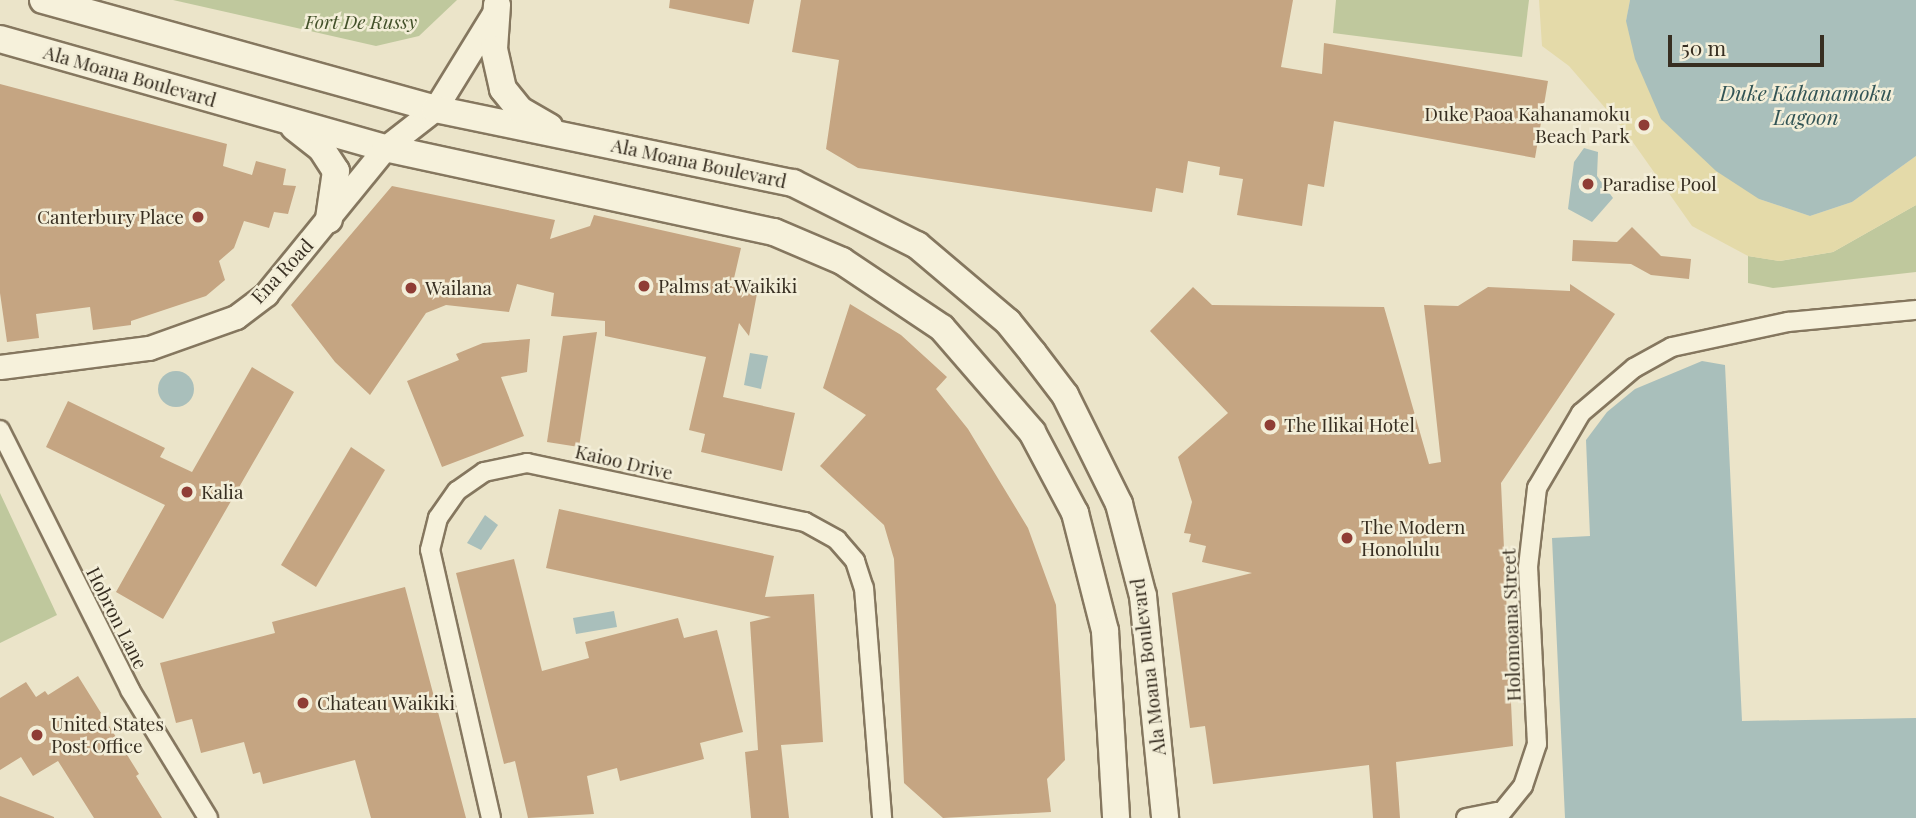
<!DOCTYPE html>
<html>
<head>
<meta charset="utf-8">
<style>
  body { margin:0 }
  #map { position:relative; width:1916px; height:818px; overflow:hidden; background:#ebe4c9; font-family:"Playfair Display",serif }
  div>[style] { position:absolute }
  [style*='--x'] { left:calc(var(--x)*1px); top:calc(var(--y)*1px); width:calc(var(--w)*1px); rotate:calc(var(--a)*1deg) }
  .green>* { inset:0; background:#bfc89d }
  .sand>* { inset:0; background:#e4daa9 }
  .water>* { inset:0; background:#a9bfbb }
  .round { border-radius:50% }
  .building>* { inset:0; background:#c5a582 }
  .roads { filter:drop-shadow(2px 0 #85775f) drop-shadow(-2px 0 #85775f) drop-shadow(0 2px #85775f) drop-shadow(0 -2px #85775f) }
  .minor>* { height:18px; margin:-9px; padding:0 9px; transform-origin:9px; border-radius:9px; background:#f6f1db }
  .tertiary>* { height:23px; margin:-11.5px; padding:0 11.5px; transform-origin:11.5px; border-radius:11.5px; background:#f6f1db }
  .secondary>* { height:26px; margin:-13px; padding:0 13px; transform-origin:13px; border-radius:13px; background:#f6f1db }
  .dots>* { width:19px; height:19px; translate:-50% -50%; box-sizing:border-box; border:4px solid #f3eed8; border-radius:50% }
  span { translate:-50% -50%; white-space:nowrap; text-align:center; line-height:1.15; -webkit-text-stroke:5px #f3eed8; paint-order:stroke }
  .park-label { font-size:19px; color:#43512a; font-style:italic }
  .street-label { font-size:19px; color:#372e21 }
  .poi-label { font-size:19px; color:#372e21 }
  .right { translate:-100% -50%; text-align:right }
  .left { translate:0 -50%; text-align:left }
  .water-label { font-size:21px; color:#325455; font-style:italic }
  .scale { position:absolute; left:1668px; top:35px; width:156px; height:32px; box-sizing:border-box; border:4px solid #372e21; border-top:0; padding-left:9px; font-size:21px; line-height:24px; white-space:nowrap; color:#372e21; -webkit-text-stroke:5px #f3eed8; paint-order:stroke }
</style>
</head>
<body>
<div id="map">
  <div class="green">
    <i style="clip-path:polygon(173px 0,457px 0,419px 36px,376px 46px)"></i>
    <i style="clip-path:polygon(1336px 0,1529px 0,1522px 57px,1333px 33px)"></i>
    <i style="clip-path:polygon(1916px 205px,1916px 272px,1773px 288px,1748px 283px,1748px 256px,1780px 261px,1833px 252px)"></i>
    <i style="clip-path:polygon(0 493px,57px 615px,0 643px)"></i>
  </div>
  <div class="sand">
    <i style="clip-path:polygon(1539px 0,1630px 0,1626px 21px,1759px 199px,1810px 216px,1852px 202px,1916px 156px,1916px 205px,1833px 252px,1779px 261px,1748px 256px,1692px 226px,1625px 131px,1569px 66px,1542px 46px)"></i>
  </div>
  <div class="water">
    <i style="clip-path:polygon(1630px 0,1916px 0,1916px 156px,1852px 202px,1810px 216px,1759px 199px,1716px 171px,1661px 119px,1635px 59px,1626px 21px)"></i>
    <i style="clip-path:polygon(1584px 148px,1598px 152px,1597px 176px,1613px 198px,1592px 222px,1568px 209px,1574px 162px)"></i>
    <i style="clip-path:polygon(750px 353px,768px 356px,761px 389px,744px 385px)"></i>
    <i style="clip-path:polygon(1702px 361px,1725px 365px,1742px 721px,1916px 718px,1916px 818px,1565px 818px,1552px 538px,1590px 536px,1586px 440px,1607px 412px,1635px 389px)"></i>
    <i class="round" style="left:158px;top:371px;width:36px;height:36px"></i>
    <i style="clip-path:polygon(485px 515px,498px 525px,481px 550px,467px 543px)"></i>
    <i style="clip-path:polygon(614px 611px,617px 627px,576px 634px,573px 618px)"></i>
  </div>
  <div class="building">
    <i style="clip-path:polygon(670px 0,754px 0,749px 24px,669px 8px)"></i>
    <i style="clip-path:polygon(801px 0,1293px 0,1281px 67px,1322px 74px,1324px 43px,1548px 81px,1535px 158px,1334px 121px,1324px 187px,1308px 184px,1302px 226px,1237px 215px,1243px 179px,1219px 175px,1220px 167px,1188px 161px,1183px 193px,1156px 188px,1152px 212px,858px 168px,826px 149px,839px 60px,792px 52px)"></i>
    <i style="clip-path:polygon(0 84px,227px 144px,223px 166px,252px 175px,256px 161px,286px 169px,283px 185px,296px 186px,288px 214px,274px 212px,269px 228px,244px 221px,234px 248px,219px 261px,225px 280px,206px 296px,131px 321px,131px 325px,93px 330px,90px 307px,36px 314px,39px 338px,7px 342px,0 293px)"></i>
    <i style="clip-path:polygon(392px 186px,555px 220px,550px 239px,590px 226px,594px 215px,741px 248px,732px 287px,759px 283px,749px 336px,739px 323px,723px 397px,795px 413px,782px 471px,701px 452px,705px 434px,689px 430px,706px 357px,605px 336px,605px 321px,551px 316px,554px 293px,517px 284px,509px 312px,446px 305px,426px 313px,370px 395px,335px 362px,291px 305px)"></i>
    <i style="clip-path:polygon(1632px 227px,1661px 256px,1691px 259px,1689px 279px,1651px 275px,1631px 264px,1572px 261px,1573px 240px,1617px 242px)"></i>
    <i style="clip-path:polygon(1570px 284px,1615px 314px,1501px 483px,1513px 746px,1396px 762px,1400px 818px,1373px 818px,1369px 765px,1213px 784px,1205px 726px,1190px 728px,1172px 593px,1252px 573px,1202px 562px,1206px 546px,1189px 542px,1191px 534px,1184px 533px,1192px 502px,1178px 457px,1228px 413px,1150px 331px,1193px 287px,1212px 305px,1384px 307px,1429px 464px,1441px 462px,1424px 305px,1458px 306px,1488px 287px,1570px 291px)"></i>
    <i style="clip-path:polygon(850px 304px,901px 335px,947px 377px,936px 389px,968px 429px,1028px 528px,1056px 605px,1065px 760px,1047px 779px,1051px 812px,943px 818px,904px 783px,894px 559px,884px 525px,820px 466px,866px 415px,823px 388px)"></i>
    <i style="clip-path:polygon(597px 332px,579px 447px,547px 442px,563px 336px)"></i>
    <i style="clip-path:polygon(530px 339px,527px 372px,501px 377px,524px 436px,442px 467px,407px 381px,459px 360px,456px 354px,483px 343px)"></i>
    <i style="clip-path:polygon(252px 367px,294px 392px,163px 619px,116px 592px,165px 505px,46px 447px,68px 401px,165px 448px,160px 457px,192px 472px)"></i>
    <i style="clip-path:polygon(351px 447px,385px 470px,316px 587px,281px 565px)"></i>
    <i style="clip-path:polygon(559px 509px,774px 556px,765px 597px,814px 594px,823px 742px,781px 745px,789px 818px,751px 818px,745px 752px,758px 750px,750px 622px,771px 617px,546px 568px)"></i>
    <i style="clip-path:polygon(514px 559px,542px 671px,589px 658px,585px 642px,678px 618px,684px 638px,717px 630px,743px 732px,700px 743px,704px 759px,620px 781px,617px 768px,587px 776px,594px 814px,528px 818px,515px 761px,504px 764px,456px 573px)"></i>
    <i style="clip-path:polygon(405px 587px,466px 818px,371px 818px,355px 760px,263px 784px,260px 772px,253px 774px,244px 742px,201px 753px,192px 719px,176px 723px,160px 663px,275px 633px,272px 622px)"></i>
    <i style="clip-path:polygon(78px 676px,139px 774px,136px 776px,162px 818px,94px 818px,58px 761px,33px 776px,21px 757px,0 770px,0 698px,26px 682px,36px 697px,45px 691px,48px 695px)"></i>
    <i style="clip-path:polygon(0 796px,54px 817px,54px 818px,0 818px)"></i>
  </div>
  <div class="roads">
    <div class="minor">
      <i style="--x:0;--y:430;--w:291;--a:63.4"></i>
      <i style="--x:130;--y:690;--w:150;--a:58.6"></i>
      <i style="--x:491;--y:818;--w:275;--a:-102.8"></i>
      <i style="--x:430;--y:550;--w:33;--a:-76"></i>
      <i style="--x:438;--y:518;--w:33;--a:-55"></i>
      <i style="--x:457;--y:491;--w:33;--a:-35"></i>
      <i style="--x:484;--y:472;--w:44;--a:-11.8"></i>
      <i style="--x:527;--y:463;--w:284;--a:12"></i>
      <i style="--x:805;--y:522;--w:37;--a:29"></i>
      <i style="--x:837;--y:540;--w:28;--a:49"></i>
      <i style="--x:855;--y:561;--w:28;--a:72"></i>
      <i style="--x:864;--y:588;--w:231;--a:85.5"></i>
      <i style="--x:1466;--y:818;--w:32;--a:-11"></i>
      <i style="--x:1497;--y:818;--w:41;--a:-50.9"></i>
      <i style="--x:1523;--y:786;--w:44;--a:-71.6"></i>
      <i style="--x:1537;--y:744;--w:177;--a:-92.9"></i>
      <i style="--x:1528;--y:567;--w:80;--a:-83.5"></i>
      <i style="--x:1537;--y:488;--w:87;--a:-59.6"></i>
      <i style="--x:1581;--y:413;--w:70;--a:-40.3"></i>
      <i style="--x:1634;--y:368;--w:43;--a:-28.9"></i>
      <i style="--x:1672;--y:347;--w:119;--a:-12.2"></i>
      <i style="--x:1788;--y:322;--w:129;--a:-5.4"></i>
    </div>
    <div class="tertiary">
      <i style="--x:0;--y:367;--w:150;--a:-7.3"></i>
      <i style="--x:149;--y:348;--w:92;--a:-19.6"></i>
      <i style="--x:236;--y:317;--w:38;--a:-37"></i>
      <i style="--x:266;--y:294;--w:188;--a:-50.8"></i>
      <i style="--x:385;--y:148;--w:63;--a:-38"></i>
      <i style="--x:435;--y:109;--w:113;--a:-58.4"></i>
    </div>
    <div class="secondary">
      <i style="--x:43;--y:0;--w:407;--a:15.5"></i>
      <i style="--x:435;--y:109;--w:366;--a:11.7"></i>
      <i style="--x:793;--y:183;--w:139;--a:26.6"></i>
      <i style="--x:917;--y:245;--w:119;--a:40.2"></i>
      <i style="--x:1008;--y:322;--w:40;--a:51"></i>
      <i style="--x:1033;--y:353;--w:53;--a:52.7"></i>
      <i style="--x:1065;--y:395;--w:122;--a:63.6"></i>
      <i style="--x:1119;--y:504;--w:95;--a:75.4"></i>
      <i style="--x:1143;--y:596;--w:223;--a:84.3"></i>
      <i style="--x:497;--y:5;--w:44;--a:93.9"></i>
      <i style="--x:494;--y:49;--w:41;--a:77.3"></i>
      <i style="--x:503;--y:89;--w:27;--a:51"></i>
      <i style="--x:520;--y:110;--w:34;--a:30"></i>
      <i style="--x:0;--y:39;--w:400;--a:15.8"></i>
      <i style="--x:385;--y:148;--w:398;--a:12.2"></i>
      <i style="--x:774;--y:232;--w:74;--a:23.1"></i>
      <i style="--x:842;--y:261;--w:120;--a:33.8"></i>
      <i style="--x:942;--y:328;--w:138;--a:49.1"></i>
      <i style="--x:1032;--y:432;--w:92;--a:62"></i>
      <i style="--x:1075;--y:513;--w:122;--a:75.7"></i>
      <i style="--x:1105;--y:631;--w:187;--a:86.6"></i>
      <i style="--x:294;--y:127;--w:34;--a:38"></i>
      <i style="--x:321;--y:148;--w:27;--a:57"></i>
      <i style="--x:336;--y:171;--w:49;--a:98.3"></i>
    </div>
  </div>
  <div class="dots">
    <i style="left:1644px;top:125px;background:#8f3d35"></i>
    <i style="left:1588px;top:184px;background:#8f3d35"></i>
    <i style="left:198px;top:217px;background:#8f3d35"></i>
    <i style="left:644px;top:286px;background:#8f3d35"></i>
    <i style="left:411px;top:288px;background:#8f3d35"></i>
    <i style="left:1270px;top:425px;background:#8f3d35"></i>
    <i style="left:187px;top:492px;background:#8f3d35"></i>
    <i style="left:1347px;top:538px;background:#8f3d35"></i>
    <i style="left:303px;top:703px;background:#8f3d35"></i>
    <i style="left:37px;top:735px;background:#8f3d35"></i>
  </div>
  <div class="park-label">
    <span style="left:361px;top:22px">Fort De Russy</span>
  </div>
  <div class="street-label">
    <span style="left:130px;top:76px;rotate:16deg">Ala Moana Boulevard</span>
    <span style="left:699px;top:163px;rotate:12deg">Ala Moana Boulevard</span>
    <span style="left:282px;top:271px;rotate:-47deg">Ena Road</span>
    <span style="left:624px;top:462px;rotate:13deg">Kaioo Drive</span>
    <span style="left:117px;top:618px;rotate:63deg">Hobron Lane</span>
    <span style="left:1511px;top:625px;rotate:-92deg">Holomoana Street</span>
    <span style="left:1148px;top:667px;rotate:-97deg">Ala Moana Boulevard</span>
  </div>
  <div class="poi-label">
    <span class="right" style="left:1630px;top:125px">Duke Paoa Kahanamoku<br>Beach Park</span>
    <span class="left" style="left:1602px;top:184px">Paradise Pool</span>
    <span class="right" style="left:184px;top:217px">Canterbury Place</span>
    <span class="left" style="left:658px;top:286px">Palms at Waikiki</span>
    <span class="left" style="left:425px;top:288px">Wailana</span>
    <span class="left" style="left:1284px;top:425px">The Ilikai Hotel</span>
    <span class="left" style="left:201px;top:492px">Kalia</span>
    <span class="left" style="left:1361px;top:538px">The Modern<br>Honolulu</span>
    <span class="left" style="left:317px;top:703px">Chateau Waikiki</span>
    <span class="left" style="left:51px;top:735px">United States<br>Post Office</span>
  </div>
  <div class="water-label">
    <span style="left:1806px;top:104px">Duke Kahanamoku<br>Lagoon</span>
  </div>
  <div class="scale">50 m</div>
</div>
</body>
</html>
